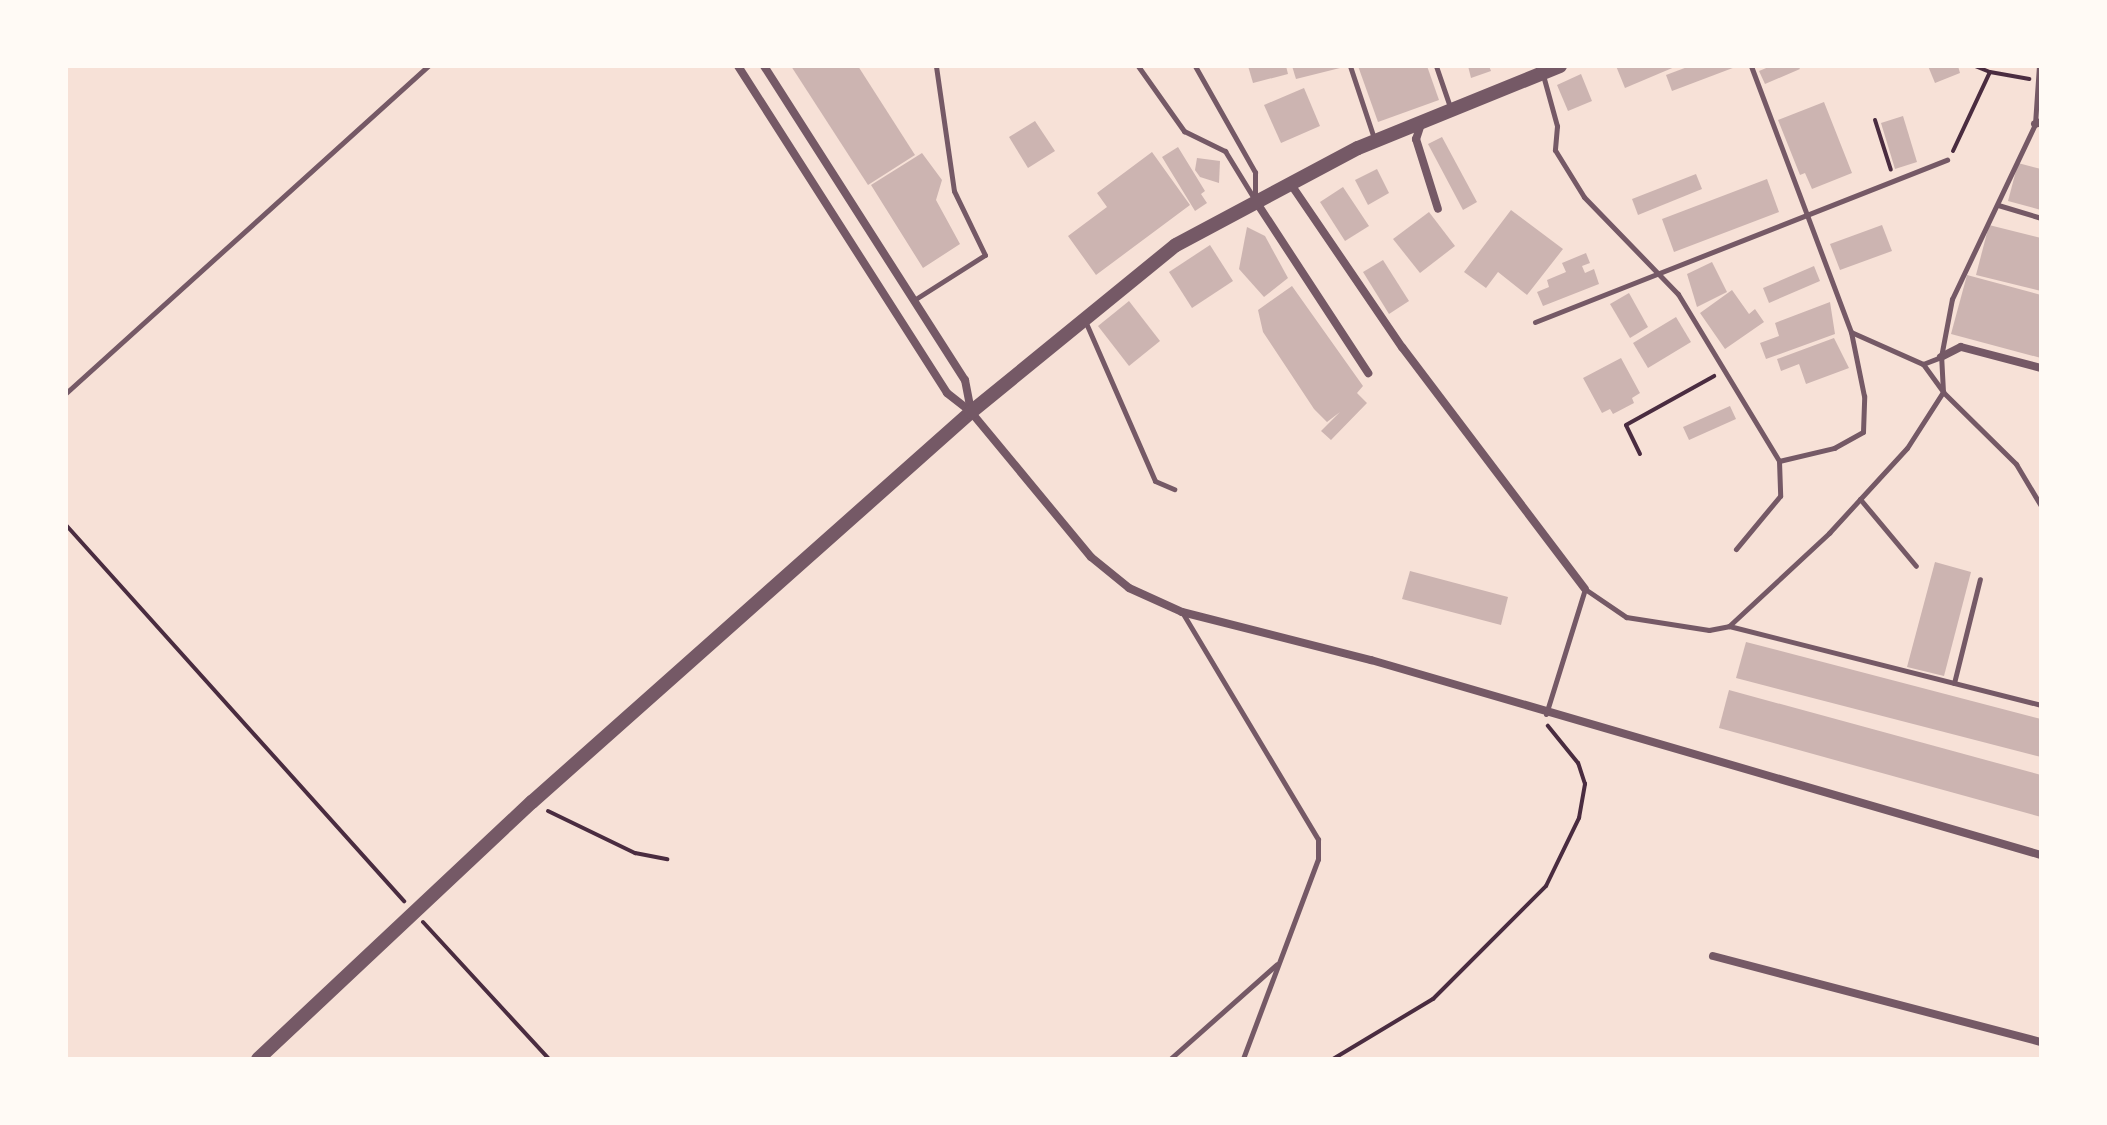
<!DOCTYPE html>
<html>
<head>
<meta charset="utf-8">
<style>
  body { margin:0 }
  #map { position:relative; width:2107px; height:1125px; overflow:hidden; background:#f7e1d7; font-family:"Golos Text",sans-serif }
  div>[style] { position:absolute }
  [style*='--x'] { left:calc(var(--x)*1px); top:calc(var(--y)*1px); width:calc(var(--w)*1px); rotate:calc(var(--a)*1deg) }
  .building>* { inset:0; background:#ccb4b1 }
  .path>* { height:4px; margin:-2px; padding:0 2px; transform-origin:2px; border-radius:2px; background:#4a2c40 }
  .service>* { height:5px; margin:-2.5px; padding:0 2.5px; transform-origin:2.5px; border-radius:2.5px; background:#755966 }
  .minor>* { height:8px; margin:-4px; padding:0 4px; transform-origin:4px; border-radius:4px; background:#755966 }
  .tertiary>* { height:14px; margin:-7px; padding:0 7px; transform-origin:7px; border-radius:7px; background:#755966 }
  span { translate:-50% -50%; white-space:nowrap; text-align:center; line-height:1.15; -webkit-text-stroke:7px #fffaf5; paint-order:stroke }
  .frame { position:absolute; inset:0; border:68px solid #fffaf5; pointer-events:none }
</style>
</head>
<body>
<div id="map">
  <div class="building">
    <i style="clip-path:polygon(791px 66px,858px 66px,915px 155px,868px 185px)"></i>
    <i style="clip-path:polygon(1248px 66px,1286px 66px,1288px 74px,1253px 83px)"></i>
    <i style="clip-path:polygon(1292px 66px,1344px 66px,1344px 67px,1296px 79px)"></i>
    <i style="clip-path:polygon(1358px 66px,1427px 66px,1439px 100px,1378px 122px)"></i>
    <i style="clip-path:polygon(1468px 66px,1489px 66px,1491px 71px,1471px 78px)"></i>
    <i style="clip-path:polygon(1616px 66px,1677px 66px,1625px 88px)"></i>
    <i style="clip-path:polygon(1690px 66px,1738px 66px,1672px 91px,1666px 75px)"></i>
    <i style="clip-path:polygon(1771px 66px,1798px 66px,1800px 69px,1765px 84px,1759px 71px)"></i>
    <i style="clip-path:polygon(1928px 66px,1958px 66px,1960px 73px,1935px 83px)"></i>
    <i style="clip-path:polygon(1581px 74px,1592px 101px,1568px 111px,1557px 85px)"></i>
    <i style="clip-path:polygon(1304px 88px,1320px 126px,1281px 143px,1264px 105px)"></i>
    <i style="clip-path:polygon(1824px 102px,1852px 173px,1812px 189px,1805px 173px,1800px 175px,1778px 120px)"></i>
    <i style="clip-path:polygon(1903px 116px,1917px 162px,1895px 169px,1881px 123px)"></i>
    <i style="clip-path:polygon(1035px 121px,1055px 151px,1028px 168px,1009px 137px)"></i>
    <i style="clip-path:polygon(1442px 137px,1477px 202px,1463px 210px,1428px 144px)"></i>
    <i style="clip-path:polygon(1178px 147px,1205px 191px,1201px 194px,1207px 203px,1195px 211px,1162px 157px)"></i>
    <i style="clip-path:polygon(1152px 152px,1190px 205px,1096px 275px,1068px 236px,1107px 207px,1097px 193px)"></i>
    <i style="clip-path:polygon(922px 153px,942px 180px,936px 200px,960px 244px,923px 268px,871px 185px)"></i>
    <i style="clip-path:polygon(1197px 158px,1220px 161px,1219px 183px,1200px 177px,1195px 170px)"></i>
    <i style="clip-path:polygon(2018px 163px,2041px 169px,2041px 210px,2008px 201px)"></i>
    <i style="clip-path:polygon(1377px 169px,1389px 193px,1368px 205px,1355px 180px)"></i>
    <i style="clip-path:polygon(1696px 174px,1702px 189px,1638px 215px,1632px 199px)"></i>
    <i style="clip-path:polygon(1767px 179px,1779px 212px,1674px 252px,1662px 219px)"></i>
    <i style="clip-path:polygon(1343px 187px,1369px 226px,1345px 241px,1320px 202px)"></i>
    <i style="clip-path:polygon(1511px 210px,1563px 249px,1527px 295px,1498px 272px,1486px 288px,1464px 272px)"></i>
    <i style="clip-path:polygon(1429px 212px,1455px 246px,1420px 273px,1393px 239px)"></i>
    <i style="clip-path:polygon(1882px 225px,1892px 251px,1840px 270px,1830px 244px)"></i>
    <i style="clip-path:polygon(1989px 225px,2041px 238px,2041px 291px,1976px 275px)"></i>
    <i style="clip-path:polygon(1247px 227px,1265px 236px,1288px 278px,1264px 297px,1239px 269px)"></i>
    <i style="clip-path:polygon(1210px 245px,1233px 281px,1192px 308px,1169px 272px)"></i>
    <i style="clip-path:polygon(1586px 253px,1590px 263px,1582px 266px,1585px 273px,1594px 269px,1599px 284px,1543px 306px,1537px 292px,1549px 287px,1547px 280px,1566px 272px,1562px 263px)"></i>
    <i style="clip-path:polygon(1383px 260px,1409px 301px,1389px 314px,1363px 272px)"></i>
    <i style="clip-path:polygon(1712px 262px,1727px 292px,1697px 307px,1687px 274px)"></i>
    <i style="clip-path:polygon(1814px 266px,1820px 281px,1769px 303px,1763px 288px)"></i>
    <i style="clip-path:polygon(1967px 275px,2041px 295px,2041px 358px,1951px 334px)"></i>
    <i style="clip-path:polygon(1292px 286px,1363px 386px,1357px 393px,1367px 403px,1331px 440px,1321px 431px,1340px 412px,1327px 422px,1314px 409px,1263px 332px,1258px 310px)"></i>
    <i style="clip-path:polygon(1732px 290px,1749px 314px,1755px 309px,1764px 322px,1725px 349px,1700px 313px)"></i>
    <i style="clip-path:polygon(1629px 293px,1648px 327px,1630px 338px,1610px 304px)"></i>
    <i style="clip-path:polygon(1129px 301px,1160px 341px,1129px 366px,1098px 326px)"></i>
    <i style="clip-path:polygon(1830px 302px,1835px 334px,1766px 359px,1760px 343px,1779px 336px,1775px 323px)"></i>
    <i style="clip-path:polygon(1676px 317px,1691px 342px,1648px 368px,1633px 343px)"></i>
    <i style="clip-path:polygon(1834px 338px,1849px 368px,1806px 384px,1799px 364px,1781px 371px,1777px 359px)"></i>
    <i style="clip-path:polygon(1621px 358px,1640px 393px,1632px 398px,1634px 403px,1613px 414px,1610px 409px,1602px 413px,1583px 378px)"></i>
    <i style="clip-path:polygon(1730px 406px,1736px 419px,1689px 440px,1683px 427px)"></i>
    <i style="clip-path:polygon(1935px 562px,1971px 572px,1944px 676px,1907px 667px)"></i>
    <i style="clip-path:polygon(1410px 571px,1508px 597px,1501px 625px,1402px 599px)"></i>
    <i style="clip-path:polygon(1746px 642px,2041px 719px,2041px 757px,1736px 678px)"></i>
    <i style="clip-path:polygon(1729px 690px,2041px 775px,2041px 817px,1719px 728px)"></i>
  </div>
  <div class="path">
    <i style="--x:1975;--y:66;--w:16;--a:22"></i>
    <i style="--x:1875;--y:120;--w:52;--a:72.3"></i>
    <i style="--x:1953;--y:151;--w:87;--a:-64.9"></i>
    <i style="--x:1990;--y:72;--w:40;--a:10"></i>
    <i style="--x:1640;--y:454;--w:32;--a:-116"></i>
    <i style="--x:1626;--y:425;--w:101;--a:-29.1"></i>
    <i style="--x:66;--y:525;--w:506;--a:48.05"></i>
    <i style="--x:548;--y:811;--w:97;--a:25.8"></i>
    <i style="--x:635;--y:853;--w:33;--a:11"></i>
    <i style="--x:423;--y:922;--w:186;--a:47.4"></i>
    <i style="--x:1333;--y:1059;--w:117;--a:-31"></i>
    <i style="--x:1433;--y:999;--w:160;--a:-45"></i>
    <i style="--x:1546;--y:886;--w:76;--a:-64.1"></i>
    <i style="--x:1579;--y:818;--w:35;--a:-80"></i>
    <i style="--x:1585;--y:784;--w:22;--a:-108"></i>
    <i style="--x:1578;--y:763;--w:48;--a:-129"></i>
  </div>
  <div class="service">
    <i style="--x:1138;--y:66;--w:80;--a:54.7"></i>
    <i style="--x:1184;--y:131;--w:46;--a:26"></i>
    <i style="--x:1225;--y:151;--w:57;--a:58.5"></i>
    <i style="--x:1195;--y:66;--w:122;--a:60.5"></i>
    <i style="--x:1255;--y:172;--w:27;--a:90"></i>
    <i style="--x:1350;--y:66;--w:79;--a:71.6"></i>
    <i style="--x:1436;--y:66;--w:43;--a:71.1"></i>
    <i style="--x:1751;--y:66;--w:284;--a:69.4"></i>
    <i style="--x:1851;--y:332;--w:79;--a:24"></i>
    <i style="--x:1923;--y:364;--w:19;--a:-21"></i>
    <i style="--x:1543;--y:75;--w:53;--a:74.6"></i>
    <i style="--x:1557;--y:126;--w:24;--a:95"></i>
    <i style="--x:1555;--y:150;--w:55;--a:58.3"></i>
    <i style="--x:1584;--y:197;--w:135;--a:45.9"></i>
    <i style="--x:1678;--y:294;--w:195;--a:58.8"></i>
    <i style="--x:1779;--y:461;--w:35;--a:88"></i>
    <i style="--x:1780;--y:496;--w:69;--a:129.7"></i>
    <i style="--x:1998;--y:205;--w:45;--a:16.8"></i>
    <i style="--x:914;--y:300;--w:84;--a:-32.4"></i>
    <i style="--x:985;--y:255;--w:71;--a:-115.8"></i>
    <i style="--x:954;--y:191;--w:126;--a:-98.2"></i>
    <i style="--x:1535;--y:322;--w:443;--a:-21.5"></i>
    <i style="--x:1086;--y:323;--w:172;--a:66.4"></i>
    <i style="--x:1155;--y:481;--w:21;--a:23"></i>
    <i style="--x:1923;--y:364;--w:34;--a:54"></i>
    <i style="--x:1943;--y:392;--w:103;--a:44.6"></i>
    <i style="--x:2016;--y:464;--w:49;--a:59.2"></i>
    <i style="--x:66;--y:393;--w:488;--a:-42.1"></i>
    <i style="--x:1779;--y:461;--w:57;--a:-13.3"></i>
    <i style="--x:1834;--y:448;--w:33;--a:-29"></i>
    <i style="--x:1863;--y:432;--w:36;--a:-88"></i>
    <i style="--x:1864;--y:396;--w:65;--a:-101.5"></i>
    <i style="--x:1860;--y:499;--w:87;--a:50.1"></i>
    <i style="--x:1182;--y:612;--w:265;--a:59.1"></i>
    <i style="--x:1318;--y:839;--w:20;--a:90"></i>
    <i style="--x:1318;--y:859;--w:214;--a:110.6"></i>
    <i style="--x:1729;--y:626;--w:137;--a:-42.9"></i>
    <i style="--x:1829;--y:533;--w:115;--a:-47.5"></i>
    <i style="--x:1907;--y:448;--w:67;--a:-57.3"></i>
    <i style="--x:1943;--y:392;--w:35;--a:-93"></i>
    <i style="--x:1941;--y:357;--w:59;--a:-79.3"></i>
    <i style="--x:1952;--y:299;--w:194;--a:-64.6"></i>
    <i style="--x:2035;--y:124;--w:58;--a:-86.1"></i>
    <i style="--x:1954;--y:683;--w:107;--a:-76"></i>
    <i style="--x:1546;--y:714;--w:131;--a:-72.7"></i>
    <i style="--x:1585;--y:589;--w:50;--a:34.3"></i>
    <i style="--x:1626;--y:617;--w:84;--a:8.9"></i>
    <i style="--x:1709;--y:630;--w:20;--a:-11"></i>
    <i style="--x:1729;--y:626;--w:322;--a:14.2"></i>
    <i style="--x:1170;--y:1059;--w:143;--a:-41.6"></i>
  </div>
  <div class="minor">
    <i style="--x:738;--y:66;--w:388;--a:57.4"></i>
    <i style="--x:947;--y:393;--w:31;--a:38"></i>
    <i style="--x:971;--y:412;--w:188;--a:50.4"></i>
    <i style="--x:1091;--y:557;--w:49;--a:39.2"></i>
    <i style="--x:1129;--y:588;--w:58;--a:24.4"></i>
    <i style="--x:1182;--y:612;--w:195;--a:14.3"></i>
    <i style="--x:1371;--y:660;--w:698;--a:16.23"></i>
    <i style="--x:764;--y:66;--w:373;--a:57.4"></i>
    <i style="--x:965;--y:380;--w:32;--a:79"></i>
    <i style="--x:1421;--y:124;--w:16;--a:108"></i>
    <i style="--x:1416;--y:139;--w:73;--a:72.6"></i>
    <i style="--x:2035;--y:124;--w:6;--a:-18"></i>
    <i style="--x:1290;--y:183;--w:199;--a:55.7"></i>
    <i style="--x:1402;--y:347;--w:303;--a:52.9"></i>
    <i style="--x:1255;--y:200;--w:207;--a:56.8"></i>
    <i style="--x:1941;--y:357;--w:22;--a:-27"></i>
    <i style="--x:1961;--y:347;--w:83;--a:14.7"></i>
    <i style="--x:1713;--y:956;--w:339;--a:14.7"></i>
  </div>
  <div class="tertiary">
    <i style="--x:258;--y:1059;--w:376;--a:-43.2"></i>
    <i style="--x:532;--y:802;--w:587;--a:-41.62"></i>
    <i style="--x:971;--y:412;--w:264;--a:-39.2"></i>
    <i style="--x:1176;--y:245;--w:206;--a:-28.1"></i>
    <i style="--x:1358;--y:148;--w:218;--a:-22.1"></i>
  </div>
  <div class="frame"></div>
</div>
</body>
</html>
